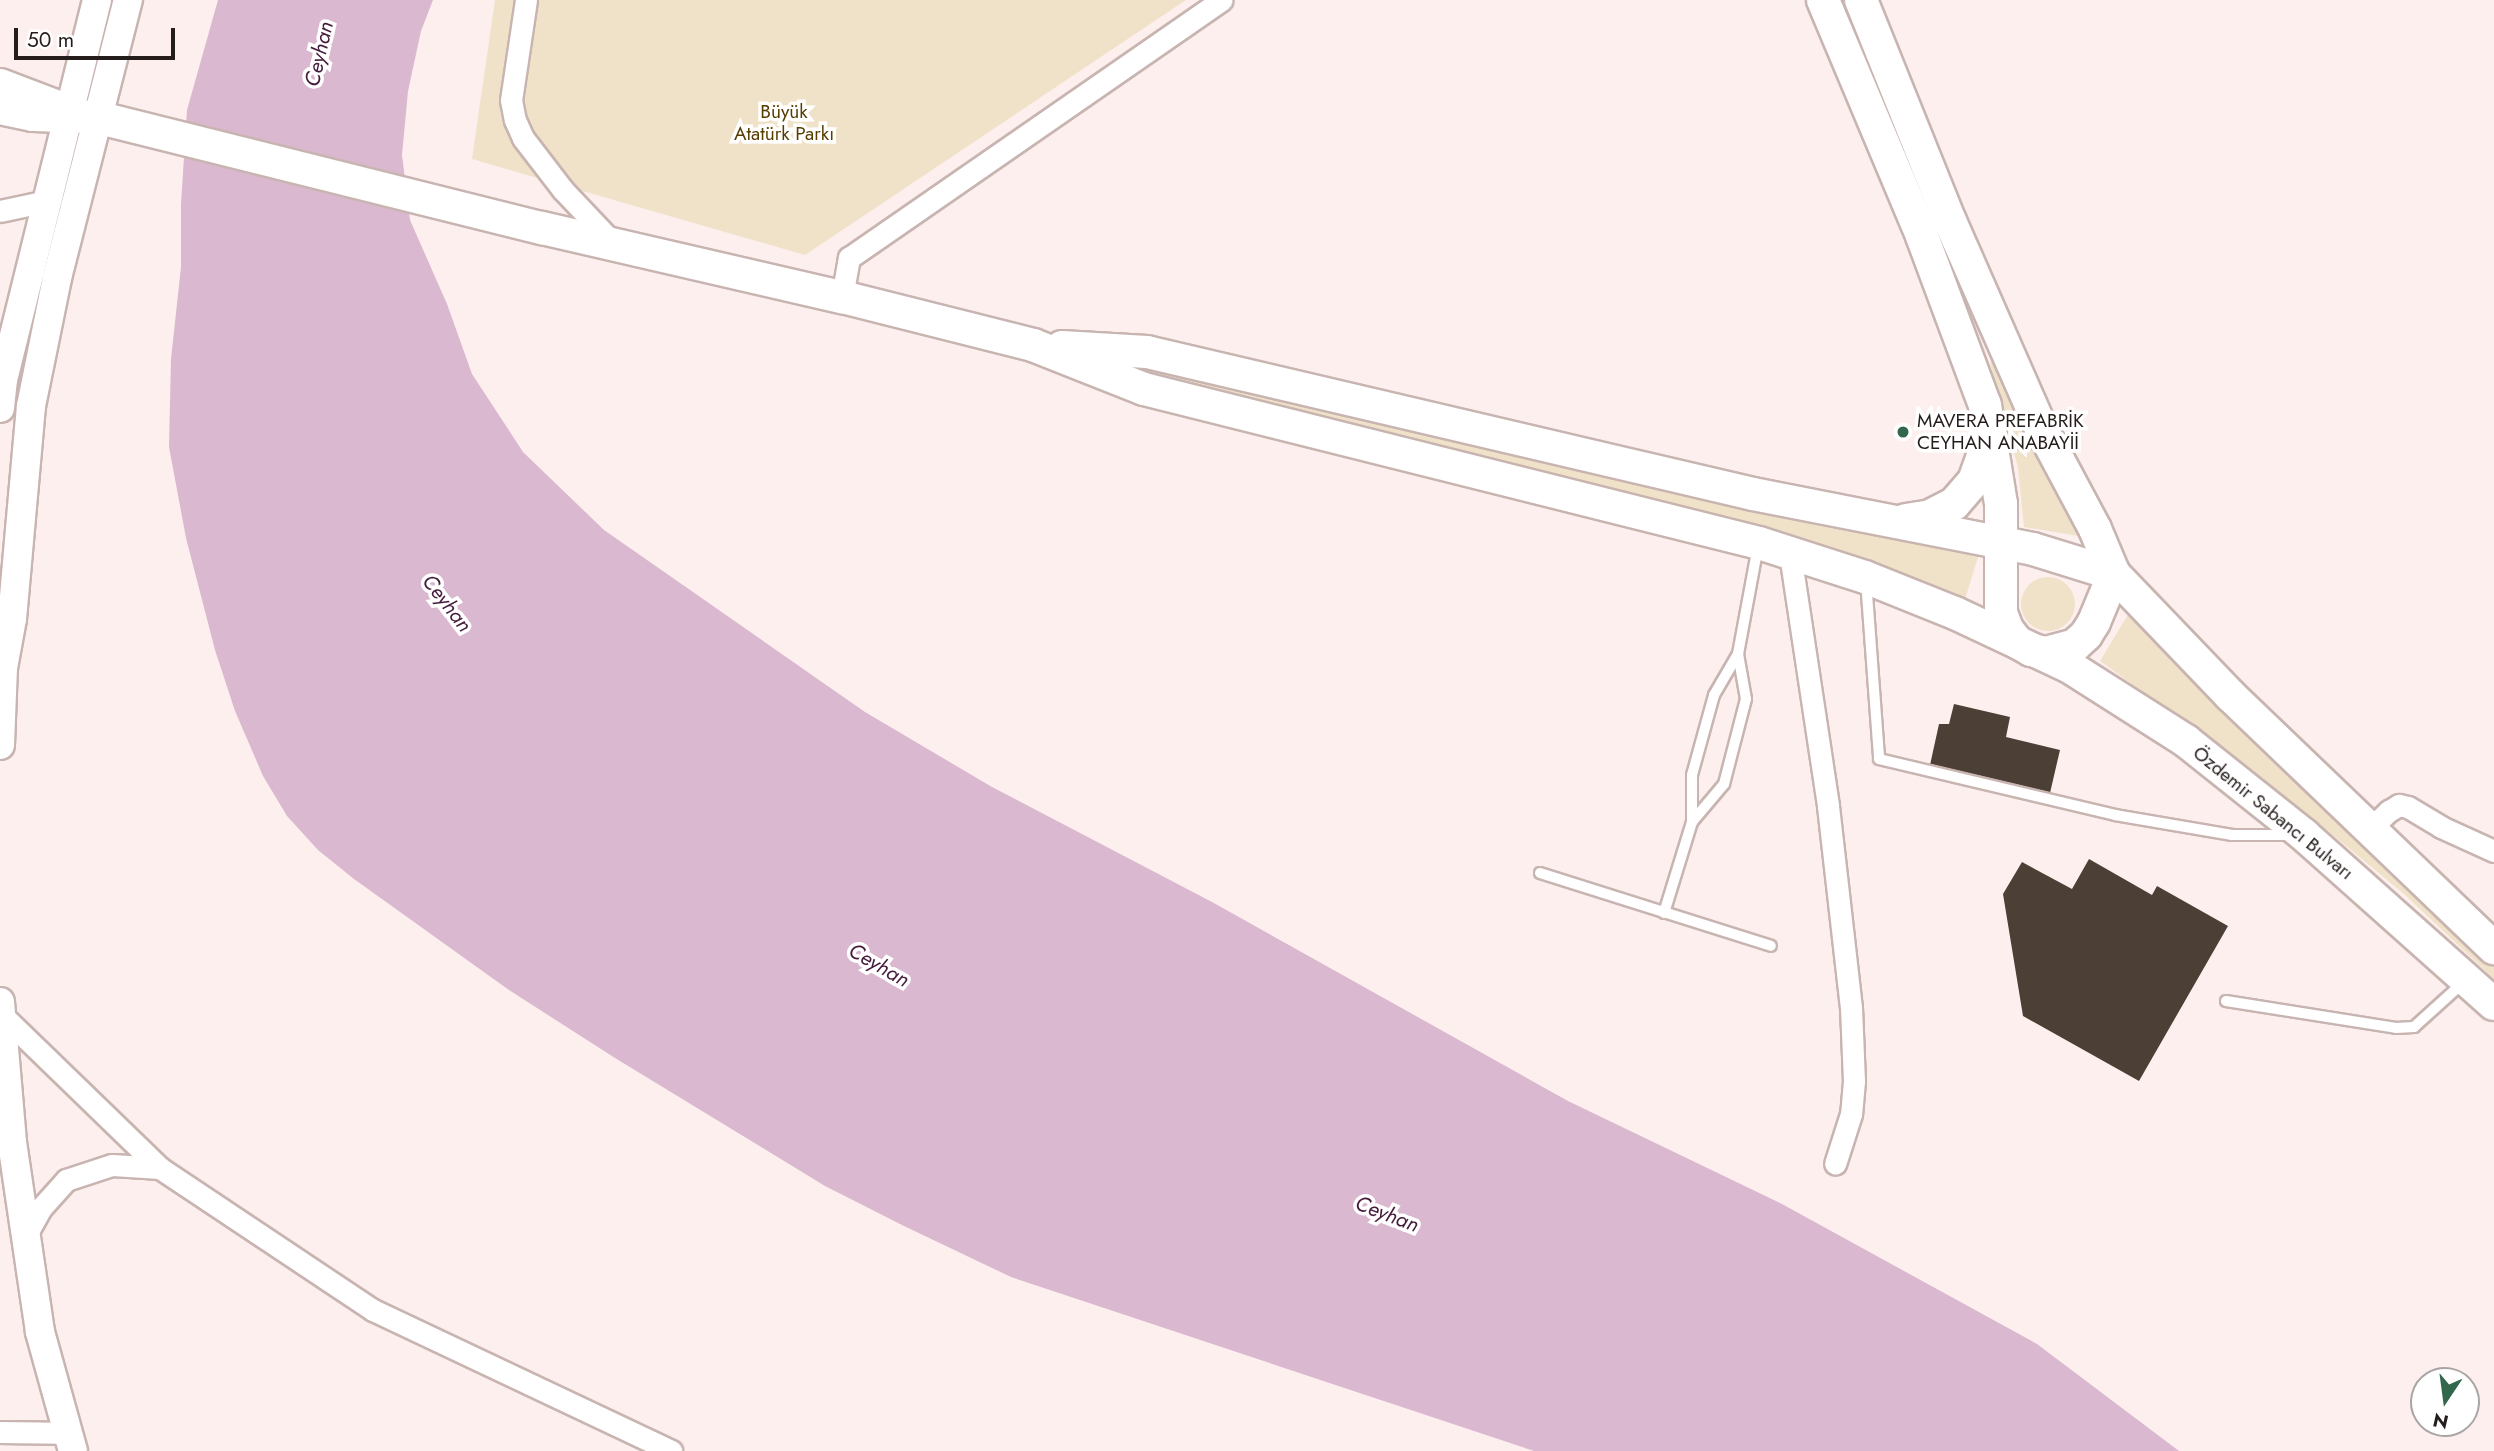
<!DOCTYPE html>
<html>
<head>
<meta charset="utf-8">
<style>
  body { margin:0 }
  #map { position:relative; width:2494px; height:1451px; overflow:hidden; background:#fcefed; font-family:Jost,sans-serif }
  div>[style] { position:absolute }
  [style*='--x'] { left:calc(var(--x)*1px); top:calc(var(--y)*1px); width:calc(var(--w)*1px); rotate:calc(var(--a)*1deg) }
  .green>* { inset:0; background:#f0e2c8 }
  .round { border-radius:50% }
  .water>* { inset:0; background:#dab8cf }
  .building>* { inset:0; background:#4c3f35 }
  .roads { filter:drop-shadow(2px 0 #c8b4b0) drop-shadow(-2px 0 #c8b4b0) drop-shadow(0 2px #c8b4b0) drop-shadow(0 -2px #c8b4b0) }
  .lane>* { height:10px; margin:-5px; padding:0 5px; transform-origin:5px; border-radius:5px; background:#fff }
  .street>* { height:21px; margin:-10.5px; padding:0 10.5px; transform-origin:10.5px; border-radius:10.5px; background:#fff }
  .secondary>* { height:28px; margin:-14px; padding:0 14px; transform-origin:14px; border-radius:14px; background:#fff }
  .primary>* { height:32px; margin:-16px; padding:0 16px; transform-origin:16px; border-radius:16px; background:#fff }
  .dots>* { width:19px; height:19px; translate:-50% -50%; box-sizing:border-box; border:4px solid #fff; border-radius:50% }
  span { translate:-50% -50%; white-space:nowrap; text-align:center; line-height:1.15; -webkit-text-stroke:7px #fff; paint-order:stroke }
  .park-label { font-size:19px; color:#573d00 }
  .poi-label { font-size:19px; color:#251d1c }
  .left { translate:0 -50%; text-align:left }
  .street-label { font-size:19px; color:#251d1c }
  .water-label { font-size:21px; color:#451b3b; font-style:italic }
  .north { position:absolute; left:2410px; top:1367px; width:70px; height:70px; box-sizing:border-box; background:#fff; border:2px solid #a8a5a4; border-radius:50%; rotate:193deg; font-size:19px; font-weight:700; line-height:28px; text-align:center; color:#251d1c }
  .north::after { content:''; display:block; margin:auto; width:24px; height:32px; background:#31674d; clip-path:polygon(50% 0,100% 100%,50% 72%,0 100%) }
  .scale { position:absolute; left:14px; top:28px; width:161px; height:32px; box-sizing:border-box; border:4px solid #251d1c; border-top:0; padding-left:9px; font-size:21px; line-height:24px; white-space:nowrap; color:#251d1c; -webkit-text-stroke:5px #fff; paint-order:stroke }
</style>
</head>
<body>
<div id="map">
  <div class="green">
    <i style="clip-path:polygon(495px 0,1186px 0,805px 255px,472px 159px)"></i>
    <i style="clip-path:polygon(1992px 359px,2046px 470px,2085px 537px,2024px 527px,2018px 468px,1990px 363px)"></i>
    <i style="clip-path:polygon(1129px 365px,1742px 508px,1979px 554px,1965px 599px,1742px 521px,1127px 374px)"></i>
    <i class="round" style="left:2021px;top:577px;width:54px;height:54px"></i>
    <i style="clip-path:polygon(2129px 613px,2221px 709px,2494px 967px,2494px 979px,2404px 894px,2334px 836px,2226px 752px,2100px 661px)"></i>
  </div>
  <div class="water">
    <i style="clip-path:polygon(218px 0,433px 0,421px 31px,408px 91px,402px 155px,410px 220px,447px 304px,472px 374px,523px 452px,604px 530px,865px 712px,992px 787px,1212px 902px,1568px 1101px,1782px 1204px,2037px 1344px,2179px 1451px,1534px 1451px,1011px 1277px,904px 1226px,825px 1186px,615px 1058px,509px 990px,354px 879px,318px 850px,287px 816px,263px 776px,235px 711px,215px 650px,186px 538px,169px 447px,171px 359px,181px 267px,181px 204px,187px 110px)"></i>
  </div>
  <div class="building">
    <i style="clip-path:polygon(1954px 704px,2010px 717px,2006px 737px,2060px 750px,2050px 793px,1930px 765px,1939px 724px,1949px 724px)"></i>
    <i style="clip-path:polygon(2089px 859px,2152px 895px,2157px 886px,2228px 926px,2139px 1081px,2023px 1016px,2003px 894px,2022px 862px,2072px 889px)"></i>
  </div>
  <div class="roads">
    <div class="lane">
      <i style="--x:1866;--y:580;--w:179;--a:85.8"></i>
      <i style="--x:1879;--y:759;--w:243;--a:13.3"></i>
      <i style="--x:2115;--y:815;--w:119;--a:9.7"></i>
      <i style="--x:2232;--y:835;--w:59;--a:0"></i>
      <i style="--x:1692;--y:822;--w:50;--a:-49.9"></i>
      <i style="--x:1724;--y:784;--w:88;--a:-75.5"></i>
      <i style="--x:1746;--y:699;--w:46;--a:-100.1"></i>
      <i style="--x:1540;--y:873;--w:242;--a:17.5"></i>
      <i style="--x:1664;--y:913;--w:95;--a:-72.9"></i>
      <i style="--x:1692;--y:822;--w:47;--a:-90"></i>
      <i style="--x:1692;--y:775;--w:83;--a:-74.6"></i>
      <i style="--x:1714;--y:695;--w:48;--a:-59.7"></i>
      <i style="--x:1738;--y:654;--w:110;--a:-79.5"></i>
      <i style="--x:2226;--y:1001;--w:172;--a:9"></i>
      <i style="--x:2396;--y:1028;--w:18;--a:-3"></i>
      <i style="--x:2414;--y:1027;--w:69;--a:-42"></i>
    </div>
    <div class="street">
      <i style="--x:526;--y:0;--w:101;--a:98.5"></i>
      <i style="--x:511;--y:100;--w:20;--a:79"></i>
      <i style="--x:515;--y:120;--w:20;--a:66"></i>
      <i style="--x:523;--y:138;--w:66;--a:52.4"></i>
      <i style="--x:563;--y:190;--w:74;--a:46.6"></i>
      <i style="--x:0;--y:211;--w:48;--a:-12"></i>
      <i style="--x:842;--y:297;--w:40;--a:-80"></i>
      <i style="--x:849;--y:258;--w:453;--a:-34.7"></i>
      <i style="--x:1790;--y:554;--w:255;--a:81.4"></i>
      <i style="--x:1828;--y:806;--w:202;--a:83.5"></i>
      <i style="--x:1851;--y:1007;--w:74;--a:87.7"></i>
      <i style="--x:1854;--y:1081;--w:33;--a:95"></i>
      <i style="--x:1851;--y:1114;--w:52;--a:107.7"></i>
      <i style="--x:2369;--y:830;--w:28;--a:-44"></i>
      <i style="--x:2389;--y:811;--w:12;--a:-31"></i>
      <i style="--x:2399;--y:805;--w:9;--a:13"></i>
      <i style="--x:2408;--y:807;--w:39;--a:31"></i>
      <i style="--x:2441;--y:827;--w:58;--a:24.4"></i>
      <i style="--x:1;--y:1014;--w:221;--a:44.1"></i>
      <i style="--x:160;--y:1168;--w:256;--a:33.7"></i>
      <i style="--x:373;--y:1310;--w:330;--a:25.3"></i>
      <i style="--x:26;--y:1235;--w:31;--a:-61"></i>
      <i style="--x:41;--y:1208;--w:38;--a:-48"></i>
      <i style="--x:66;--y:1180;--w:48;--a:-18.1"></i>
      <i style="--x:112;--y:1165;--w:48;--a:3.6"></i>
      <i style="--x:0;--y:1432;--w:68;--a:0.8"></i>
    </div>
    <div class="secondary">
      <i style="--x:0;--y:408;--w:28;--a:-84"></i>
      <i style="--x:3;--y:380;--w:391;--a:-76.1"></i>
      <i style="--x:0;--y:745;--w:77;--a:-87.8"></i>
      <i style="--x:3;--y:668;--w:50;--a:-79.6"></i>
      <i style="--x:12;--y:619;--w:214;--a:-84.9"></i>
      <i style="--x:31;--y:406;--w:131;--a:-78.5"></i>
      <i style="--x:57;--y:278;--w:287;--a:-75.7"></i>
      <i style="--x:0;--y:1002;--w:141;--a:85.1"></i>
      <i style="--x:12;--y:1142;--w:192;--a:81.6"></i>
      <i style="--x:40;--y:1332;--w:123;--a:74.5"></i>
    </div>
    <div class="primary">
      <i style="--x:1823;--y:0;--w:256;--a:67.2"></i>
      <i style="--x:1922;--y:236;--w:180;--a:69.6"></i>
      <i style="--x:1985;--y:405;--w:100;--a:80.8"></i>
      <i style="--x:2001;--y:504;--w:109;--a:90"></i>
      <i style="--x:2001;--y:613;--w:17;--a:69"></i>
      <i style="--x:2007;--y:629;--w:16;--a:52"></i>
      <i style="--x:2017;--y:642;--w:16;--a:30"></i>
      <i style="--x:2031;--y:650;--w:15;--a:11"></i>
      <i style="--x:2046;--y:653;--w:30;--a:-15"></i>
      <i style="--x:2075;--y:645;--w:15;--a:-42"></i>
      <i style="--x:2086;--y:635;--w:15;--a:-58"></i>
      <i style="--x:2094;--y:622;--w:52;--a:-67.4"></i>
      <i style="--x:1861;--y:0;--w:238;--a:68.1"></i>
      <i style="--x:1950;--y:221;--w:222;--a:66.3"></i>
      <i style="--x:2039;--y:424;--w:119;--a:61.9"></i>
      <i style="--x:2095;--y:529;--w:49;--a:67.1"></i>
      <i style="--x:2114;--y:574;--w:168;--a:46.2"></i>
      <i style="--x:2230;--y:695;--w:366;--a:43.8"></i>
      <i style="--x:0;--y:85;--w:59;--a:20.9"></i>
      <i style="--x:0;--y:108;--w:34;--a:12"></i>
      <i style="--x:33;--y:115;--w:63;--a:1.8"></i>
      <i style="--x:96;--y:117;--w:460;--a:14"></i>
      <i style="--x:542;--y:228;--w:308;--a:13"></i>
      <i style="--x:842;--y:297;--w:197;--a:14.1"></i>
      <i style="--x:1033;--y:345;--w:119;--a:21.6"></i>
      <i style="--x:1144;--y:389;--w:634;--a:14.06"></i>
      <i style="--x:1759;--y:543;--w:111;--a:17.8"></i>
      <i style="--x:1865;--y:577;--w:97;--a:21.8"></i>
      <i style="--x:1955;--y:613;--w:127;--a:25.2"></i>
      <i style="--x:2070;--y:667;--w:138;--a:32.5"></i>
      <i style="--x:2186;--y:741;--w:151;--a:38.5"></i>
      <i style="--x:2304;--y:835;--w:254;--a:41.7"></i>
      <i style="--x:1062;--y:347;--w:85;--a:3.4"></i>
      <i style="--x:1147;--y:352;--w:622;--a:13.19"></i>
      <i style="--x:1753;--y:494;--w:285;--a:11.1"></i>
      <i style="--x:2033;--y:549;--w:85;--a:17.2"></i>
      <i style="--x:1906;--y:520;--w:24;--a:-9"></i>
      <i style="--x:1930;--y:516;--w:27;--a:-27"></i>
      <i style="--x:1954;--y:504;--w:30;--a:-49"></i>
      <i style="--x:1974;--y:481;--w:45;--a:-70.3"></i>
    </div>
  </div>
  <div class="dots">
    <i style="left:1903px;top:432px;background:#31674d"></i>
  </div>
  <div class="park-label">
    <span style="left:784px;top:123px">Büyük<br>Atatürk Parkı</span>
  </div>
  <div class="poi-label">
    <span class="left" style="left:1917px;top:432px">MAVERA PREFABRİK<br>CEYHAN ANABAYİİ</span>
  </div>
  <div class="street-label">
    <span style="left:2273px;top:813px;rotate:39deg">Özdemir Sabancı Bulvarı</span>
  </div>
  <div class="water-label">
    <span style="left:319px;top:54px;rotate:-77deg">Ceyhan</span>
    <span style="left:447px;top:603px;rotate:52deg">Ceyhan</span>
    <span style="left:879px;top:965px;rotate:30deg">Ceyhan</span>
    <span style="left:1387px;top:1214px;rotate:21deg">Ceyhan</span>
  </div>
  <div class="north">N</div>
  <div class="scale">50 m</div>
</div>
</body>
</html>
